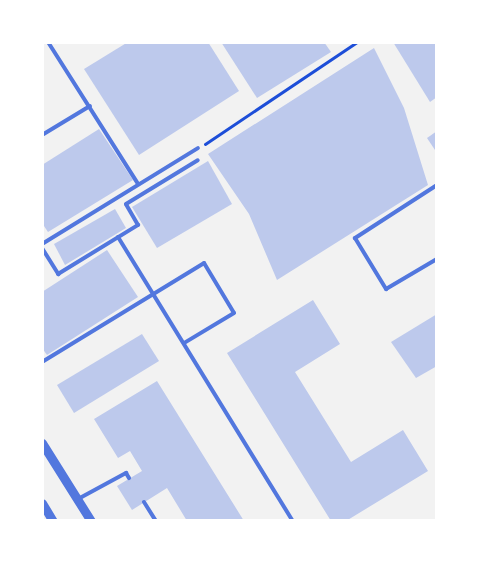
<!DOCTYPE html>
<html>
<head>
<meta charset="utf-8">
<style>
  body { margin:0 }
  #map { position:relative; width:479px; height:563px; overflow:hidden; background:#f2f2f2; font-family:"Roboto Condensed",sans-serif }
  div>[style] { position:absolute }
  [style*='--x'] { left:calc(var(--x)*1px); top:calc(var(--y)*1px); width:calc(var(--w)*1px); rotate:calc(var(--a)*1deg) }
  .building>* { inset:0; background:#bdc9ec }
  .path>* { height:3px; margin:-1.5px; padding:0 1.5px; transform-origin:1.5px; border-radius:1.5px; background:#1d4ed8 }
  .service>* { height:4px; margin:-2px; padding:0 2px; transform-origin:2px; border-radius:2px; background:#5277de }
  .tertiary>* { height:9px; margin:-4.5px; padding:0 4.5px; transform-origin:4.5px; border-radius:4.5px; background:#5277de }
  span { translate:-50% -50%; white-space:nowrap; text-align:center; line-height:1.15; -webkit-text-stroke:6px #fff; paint-order:stroke }
  .frame { position:absolute; inset:0; border:44px solid #fff; pointer-events:none }
</style>
</head>
<body>
<div id="map">
  <div class="building">
    <i style="clip-path:polygon(128px 42px,208px 42px,239px 91px,139px 155px,84px 69px)"></i>
    <i style="clip-path:polygon(221px 42px,324px 42px,331px 52px,257px 98px)"></i>
    <i style="clip-path:polygon(393px 42px,435px 42px,437px 97px,430px 102px)"></i>
    <i style="clip-path:polygon(374px 48px,404px 108px,428px 185px,277px 280px,249px 214px,208px 154px)"></i>
    <i style="clip-path:polygon(99px 129px,133px 180px,48px 232px,42px 223px,42px 165px)"></i>
    <i style="clip-path:polygon(437px 131px,437px 153px,427px 138px)"></i>
    <i style="clip-path:polygon(208px 161px,232px 204px,157px 248px,132px 207px)"></i>
    <i style="clip-path:polygon(115px 209px,126px 228px,65px 265px,54px 244px)"></i>
    <i style="clip-path:polygon(107px 250px,138px 297px,47px 355px,42px 348px,42px 292px)"></i>
    <i style="clip-path:polygon(313px 300px,340px 344px,295px 372px,351px 462px,403px 430px,428px 471px,346px 521px,331px 521px,227px 353px)"></i>
    <i style="clip-path:polygon(437px 314px,437px 366px,416px 378px,391px 342px)"></i>
    <i style="clip-path:polygon(142px 334px,159px 361px,74px 413px,57px 385px)"></i>
    <i style="clip-path:polygon(157px 381px,244px 521px,187px 521px,167px 488px,132px 510px,117px 486px,142px 471px,130px 451px,118px 458px,94px 419px)"></i>
  </div>
  <div class="path">
    <i style="--x:205;--y:144;--w:183;--a:-33.9"></i>
  </div>
  <div class="service">
    <i style="--x:48;--y:42;--w:168;--a:57.6"></i>
    <i style="--x:42;--y:135;--w:56;--a:-31.1"></i>
    <i style="--x:437;--y:185;--w:98;--a:147.1"></i>
    <i style="--x:355;--y:238;--w:60;--a:58.7"></i>
    <i style="--x:386;--y:289;--w:59;--a:-30.5"></i>
    <i style="--x:118;--y:237;--w:334;--a:58.4"></i>
    <i style="--x:42;--y:244;--w:183;--a:-31.6"></i>
    <i style="--x:42;--y:248;--w:31;--a:58"></i>
    <i style="--x:58;--y:274;--w:94;--a:-31.5"></i>
    <i style="--x:138;--y:225;--w:24;--a:-120"></i>
    <i style="--x:126;--y:204;--w:84;--a:-31.4"></i>
    <i style="--x:42;--y:362;--w:190;--a:-31.4"></i>
    <i style="--x:204;--y:263;--w:58;--a:59"></i>
    <i style="--x:234;--y:313;--w:58;--a:149"></i>
    <i style="--x:78;--y:499;--w:55;--a:-28.4"></i>
    <i style="--x:126;--y:473;--w:6;--a:59"></i>
    <i style="--x:144;--y:502;--w:22;--a:58"></i>
  </div>
  <div class="tertiary">
    <i style="--x:42;--y:443;--w:92;--a:57.9"></i>
    <i style="--x:42;--y:503;--w:21;--a:59"></i>
  </div>
  <div class="frame"></div>
</div>
</body>
</html>
